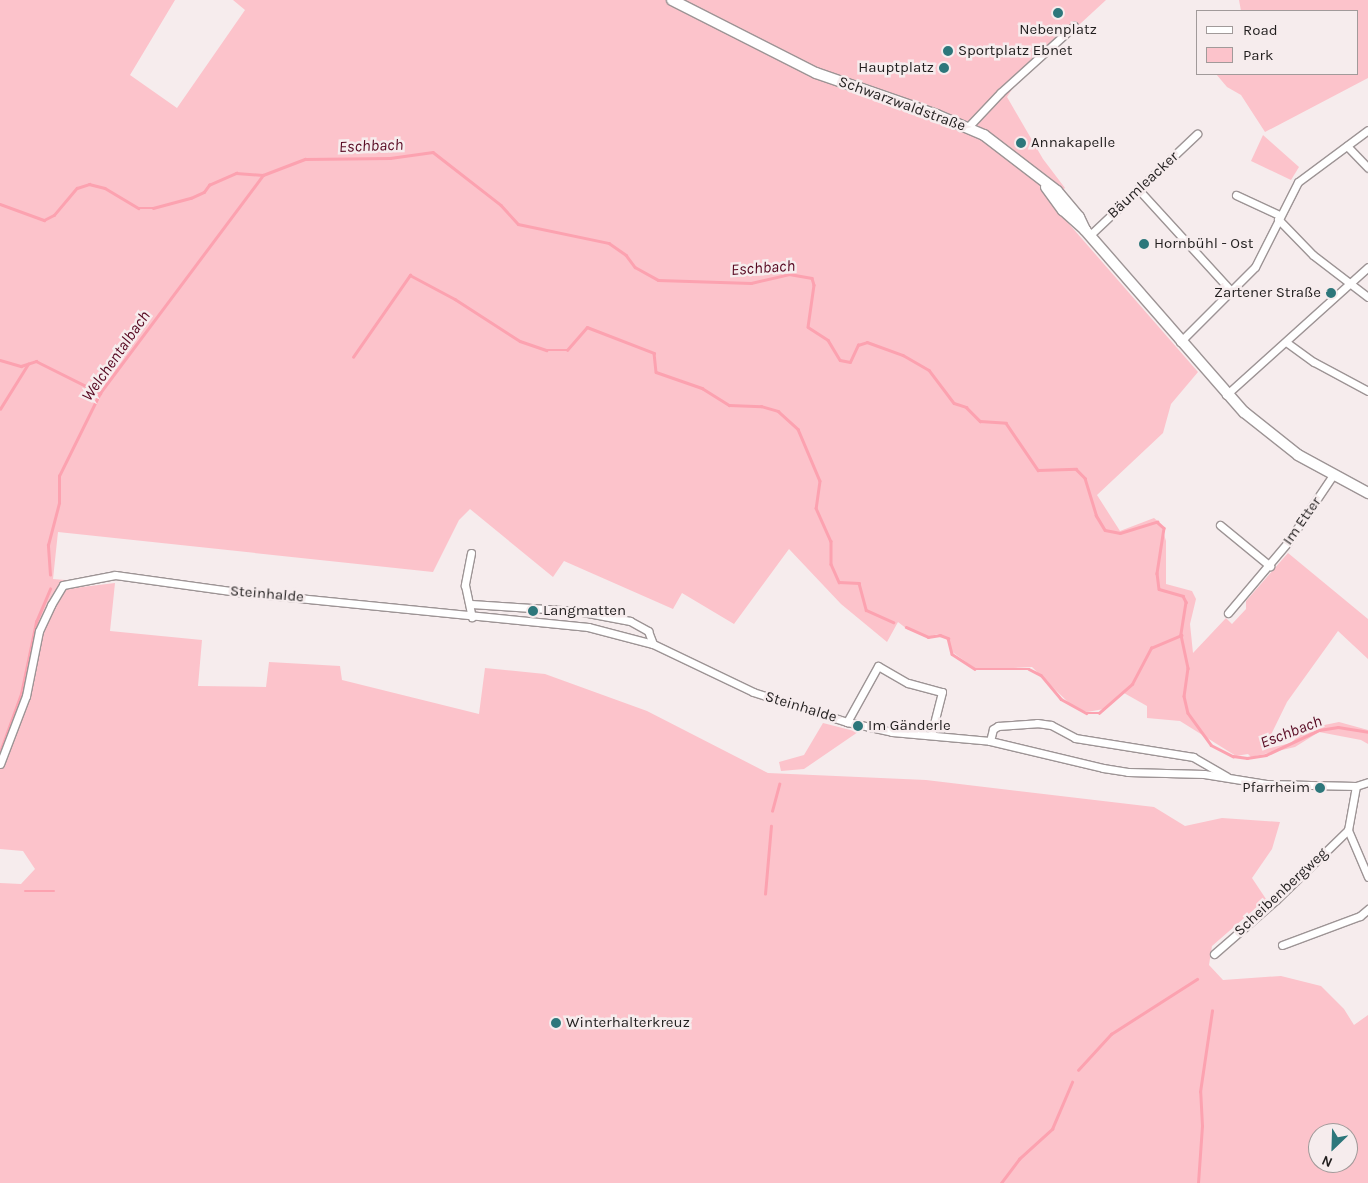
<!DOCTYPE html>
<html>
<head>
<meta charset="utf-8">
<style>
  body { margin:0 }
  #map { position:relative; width:1368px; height:1183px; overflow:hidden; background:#f6eced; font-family:Karla,sans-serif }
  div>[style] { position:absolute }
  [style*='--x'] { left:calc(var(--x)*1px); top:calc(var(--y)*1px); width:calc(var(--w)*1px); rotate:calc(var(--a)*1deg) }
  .green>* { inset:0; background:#fcc3cb }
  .stream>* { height:2.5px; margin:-1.25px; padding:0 1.25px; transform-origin:1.25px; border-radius:1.25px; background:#fca2b0 }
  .roads { filter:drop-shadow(1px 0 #9d9495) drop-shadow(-1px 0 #9d9495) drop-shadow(0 1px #9d9495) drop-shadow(0 -1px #9d9495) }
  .street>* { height:7px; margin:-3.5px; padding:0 3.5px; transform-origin:3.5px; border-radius:3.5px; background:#fff }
  .secondary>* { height:10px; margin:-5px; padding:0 5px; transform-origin:5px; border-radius:5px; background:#fff }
  .dots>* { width:14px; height:14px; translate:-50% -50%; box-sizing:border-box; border:2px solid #f6eced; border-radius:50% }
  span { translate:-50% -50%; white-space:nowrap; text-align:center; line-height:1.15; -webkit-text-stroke:5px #f6eced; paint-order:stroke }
  .poi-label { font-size:15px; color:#211e1e }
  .left { translate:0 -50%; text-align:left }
  .right { translate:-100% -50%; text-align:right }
  .street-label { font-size:15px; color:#211e1e }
  .water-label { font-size:16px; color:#570821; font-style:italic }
  .legend { position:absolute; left:1196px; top:10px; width:162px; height:65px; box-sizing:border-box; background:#f6eced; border:1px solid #a19a9a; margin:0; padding:6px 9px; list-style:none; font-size:15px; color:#211e1e }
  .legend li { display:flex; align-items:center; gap:10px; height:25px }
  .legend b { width:25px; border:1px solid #a19a9a }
  .north { position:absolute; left:1308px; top:1123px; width:50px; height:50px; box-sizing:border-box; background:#f6eced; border:1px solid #a19a9a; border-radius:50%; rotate:204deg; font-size:14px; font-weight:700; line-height:20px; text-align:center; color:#211e1e }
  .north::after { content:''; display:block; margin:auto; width:18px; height:22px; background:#2d777b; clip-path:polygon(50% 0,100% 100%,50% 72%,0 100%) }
</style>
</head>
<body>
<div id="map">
  <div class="green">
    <i style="clip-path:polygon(evenodd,0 0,175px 0,130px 75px,177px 108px,245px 10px,233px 0,1106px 0,1016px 83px,1007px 97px,1043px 159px,1065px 188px,1049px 201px,1198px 372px,1171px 404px,1163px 433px,1097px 495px,1120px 531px,1154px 518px,1161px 524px,1166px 541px,1166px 584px,1192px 591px,1196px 599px,1190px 624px,1193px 653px,1226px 618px,1232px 624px,1246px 609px,1246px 601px,1288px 553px,1368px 619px,1368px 659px,1338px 631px,1287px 702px,1267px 743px,1270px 748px,1291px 743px,1305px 729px,1339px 722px,1368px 730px,1368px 744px,1361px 740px,1319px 732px,1295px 747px,1251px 757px,1248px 754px,1236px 756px,1180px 721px,1147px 718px,1147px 706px,1124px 693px,1104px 709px,1087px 712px,1072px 706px,1032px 667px,977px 670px,951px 651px,948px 638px,937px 634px,929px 637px,907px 629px,898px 622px,887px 642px,841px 604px,789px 549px,734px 624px,682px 593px,673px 609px,564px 561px,553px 577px,470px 509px,459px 520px,433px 572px,58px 532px,53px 579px,65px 580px,74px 588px,115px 583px,110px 631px,202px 640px,198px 686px,266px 687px,269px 662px,340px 666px,342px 680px,479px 714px,485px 668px,545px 674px,647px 711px,768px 773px,926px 780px,1154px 807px,1185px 826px,1222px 818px,1280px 822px,1272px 849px,1252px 878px,1266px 899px,1212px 946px,1209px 965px,1223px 980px,1281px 976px,1321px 986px,1344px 1009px,1354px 1025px,1368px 1015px,1368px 1183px,0 1183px,0 883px,21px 884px,35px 869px,23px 851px,0 849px,0 0,1318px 1133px,1348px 1133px,1348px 1163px,1318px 1163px,1318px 1133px)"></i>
    <i style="clip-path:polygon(1239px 0,1368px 0,1368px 78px,1265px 132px,1241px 95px,1227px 87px,1216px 74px,1357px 74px,1357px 11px,1241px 11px)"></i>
    <i style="clip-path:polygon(1263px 135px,1299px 167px,1291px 180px,1251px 161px)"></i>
    <i style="clip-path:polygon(823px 723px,858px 732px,804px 769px,781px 771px,779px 762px,804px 755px)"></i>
  </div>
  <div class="stream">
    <i style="--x:0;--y:204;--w:47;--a:20"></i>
    <i style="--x:44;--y:220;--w:11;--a:-27"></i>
    <i style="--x:54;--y:215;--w:35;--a:-50"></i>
    <i style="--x:77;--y:188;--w:13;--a:-18"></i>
    <i style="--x:89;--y:184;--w:16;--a:14"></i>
    <i style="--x:105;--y:188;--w:39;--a:31"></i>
    <i style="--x:138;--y:208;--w:15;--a:0"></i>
    <i style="--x:153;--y:208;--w:39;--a:-15"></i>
    <i style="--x:191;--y:198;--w:14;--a:-25"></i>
    <i style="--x:204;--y:192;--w:9;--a:-54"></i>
    <i style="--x:209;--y:185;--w:30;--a:-24"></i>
    <i style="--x:236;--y:173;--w:27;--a:4"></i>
    <i style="--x:263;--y:175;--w:45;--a:-20.9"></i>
    <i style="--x:305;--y:159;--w:85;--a:-0.7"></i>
    <i style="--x:390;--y:158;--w:43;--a:-7.9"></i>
    <i style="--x:433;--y:152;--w:86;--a:37.9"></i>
    <i style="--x:501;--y:205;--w:25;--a:48"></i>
    <i style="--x:518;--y:224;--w:93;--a:11.8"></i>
    <i style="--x:609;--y:243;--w:21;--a:35"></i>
    <i style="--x:626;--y:255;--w:15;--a:53"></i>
    <i style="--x:635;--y:267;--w:26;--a:29"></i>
    <i style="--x:658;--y:280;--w:93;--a:1.8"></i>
    <i style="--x:751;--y:283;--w:39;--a:-13"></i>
    <i style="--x:789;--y:274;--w:23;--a:10"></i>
    <i style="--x:812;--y:278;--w:7;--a:74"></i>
    <i style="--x:814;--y:285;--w:42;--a:98.1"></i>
    <i style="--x:808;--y:327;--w:24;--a:33"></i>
    <i style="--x:828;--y:340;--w:23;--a:59"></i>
    <i style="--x:840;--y:360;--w:10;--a:11"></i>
    <i style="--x:850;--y:362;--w:19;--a:-65"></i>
    <i style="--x:858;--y:345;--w:9;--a:-18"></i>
    <i style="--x:867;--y:342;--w:38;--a:20"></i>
    <i style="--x:903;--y:355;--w:30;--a:30"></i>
    <i style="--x:929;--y:370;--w:41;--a:52.9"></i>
    <i style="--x:954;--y:403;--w:13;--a:18"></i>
    <i style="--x:966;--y:407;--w:20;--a:45"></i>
    <i style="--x:980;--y:421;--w:26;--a:4"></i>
    <i style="--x:1006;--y:423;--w:57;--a:55.8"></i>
    <i style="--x:1038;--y:470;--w:38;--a:-2"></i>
    <i style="--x:1076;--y:469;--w:13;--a:45"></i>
    <i style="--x:1085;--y:478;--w:39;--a:73"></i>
    <i style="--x:1096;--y:515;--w:17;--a:59"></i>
    <i style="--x:1105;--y:530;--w:15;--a:11"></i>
    <i style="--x:1120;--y:533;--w:39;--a:-17"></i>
    <i style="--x:1157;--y:522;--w:9;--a:41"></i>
    <i style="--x:1164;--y:528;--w:46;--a:98.8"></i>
    <i style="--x:1157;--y:573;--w:16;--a:83"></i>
    <i style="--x:1159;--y:589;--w:25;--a:16"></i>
    <i style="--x:1183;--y:596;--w:7;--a:63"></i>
    <i style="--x:1186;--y:602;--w:33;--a:99"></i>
    <i style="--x:1181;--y:635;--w:34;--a:78"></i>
    <i style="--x:1188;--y:668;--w:28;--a:98"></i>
    <i style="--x:1184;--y:696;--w:17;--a:77"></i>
    <i style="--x:1188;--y:713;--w:39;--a:54"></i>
    <i style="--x:1211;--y:745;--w:25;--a:27"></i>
    <i style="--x:1233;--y:756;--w:14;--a:8"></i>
    <i style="--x:1247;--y:758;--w:19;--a:-9"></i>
    <i style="--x:1266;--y:755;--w:59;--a:-25.3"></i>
    <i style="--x:1319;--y:730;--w:19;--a:-9"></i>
    <i style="--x:1338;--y:727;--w:30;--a:9"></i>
    <i style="--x:353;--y:357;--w:100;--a:-55.2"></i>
    <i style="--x:410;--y:275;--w:51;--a:28.1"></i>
    <i style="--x:455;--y:299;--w:77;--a:32.9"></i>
    <i style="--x:520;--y:341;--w:28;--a:19"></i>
    <i style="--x:546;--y:350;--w:21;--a:0"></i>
    <i style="--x:567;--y:350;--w:30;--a:-49"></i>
    <i style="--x:587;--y:327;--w:72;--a:21.2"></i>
    <i style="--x:654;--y:353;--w:19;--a:84"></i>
    <i style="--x:656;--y:372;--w:49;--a:19.2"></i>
    <i style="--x:702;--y:388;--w:32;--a:32"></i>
    <i style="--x:729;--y:405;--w:32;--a:2"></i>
    <i style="--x:761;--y:406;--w:18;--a:16"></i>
    <i style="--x:778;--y:411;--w:27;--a:42"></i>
    <i style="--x:798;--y:429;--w:56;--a:67.1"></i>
    <i style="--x:820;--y:481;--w:27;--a:98"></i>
    <i style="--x:816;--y:508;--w:36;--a:66"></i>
    <i style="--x:831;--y:541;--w:23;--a:90"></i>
    <i style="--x:831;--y:564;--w:20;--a:66"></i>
    <i style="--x:839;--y:582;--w:20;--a:3"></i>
    <i style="--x:859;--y:583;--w:28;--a:75"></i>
    <i style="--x:866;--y:610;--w:30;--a:24"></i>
    <i style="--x:0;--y:360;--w:22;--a:16"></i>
    <i style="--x:21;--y:366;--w:16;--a:-18"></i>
    <i style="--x:36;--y:361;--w:72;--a:26.6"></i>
    <i style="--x:0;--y:409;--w:53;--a:-58.1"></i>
    <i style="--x:50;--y:575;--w:30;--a:-94"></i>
    <i style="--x:48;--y:545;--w:43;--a:-75.3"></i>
    <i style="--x:59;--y:503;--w:27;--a:-90"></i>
    <i style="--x:59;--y:476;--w:93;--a:-63.7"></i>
    <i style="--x:100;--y:393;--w:272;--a:-53.2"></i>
    <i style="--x:906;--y:627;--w:24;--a:24"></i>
    <i style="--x:928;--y:637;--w:12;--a:-9"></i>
    <i style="--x:940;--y:635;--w:9;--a:21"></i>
    <i style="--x:948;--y:638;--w:16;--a:76"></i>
    <i style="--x:952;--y:654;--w:27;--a:33"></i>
    <i style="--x:975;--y:669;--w:54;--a:0"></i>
    <i style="--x:1029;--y:669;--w:13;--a:27"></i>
    <i style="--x:1041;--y:675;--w:31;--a:50"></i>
    <i style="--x:1061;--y:699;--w:29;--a:29"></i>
    <i style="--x:1086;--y:713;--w:13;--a:0"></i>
    <i style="--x:1099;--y:713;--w:44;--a:-41.3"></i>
    <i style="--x:1132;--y:684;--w:41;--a:-62.2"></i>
    <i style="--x:1151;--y:648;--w:33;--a:-23"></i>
    <i style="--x:0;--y:752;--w:62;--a:-70.1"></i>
    <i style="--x:21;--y:694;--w:74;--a:-78.2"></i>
    <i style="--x:36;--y:622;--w:36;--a:-67"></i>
    <i style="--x:772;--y:811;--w:28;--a:-75"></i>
    <i style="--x:25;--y:891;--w:29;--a:0"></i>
    <i style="--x:765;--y:894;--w:68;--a:-85"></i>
    <i style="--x:1078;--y:1070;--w:49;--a:-47.5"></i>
    <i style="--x:1111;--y:1034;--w:102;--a:-32.6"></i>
    <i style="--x:1001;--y:1183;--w:30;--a:-53"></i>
    <i style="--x:1019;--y:1159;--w:45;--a:-42.3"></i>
    <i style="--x:1052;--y:1129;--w:51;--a:-66.9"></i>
    <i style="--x:1198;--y:1183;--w:57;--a:-86"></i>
    <i style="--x:1202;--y:1126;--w:34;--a:-93"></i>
    <i style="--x:1200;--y:1092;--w:82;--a:-81.6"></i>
  </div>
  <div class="roads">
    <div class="street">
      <i style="--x:968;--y:127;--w:47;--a:-46.7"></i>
      <i style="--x:1000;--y:93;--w:100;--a:-42.2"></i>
      <i style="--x:1347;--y:146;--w:30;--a:46"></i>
      <i style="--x:1138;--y:189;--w:139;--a:47.6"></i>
      <i style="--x:1236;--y:195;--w:47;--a:24.9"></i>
      <i style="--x:1278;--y:219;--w:50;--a:45.8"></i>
      <i style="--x:1313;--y:255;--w:69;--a:37.4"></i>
      <i style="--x:1089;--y:236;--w:149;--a:-43.4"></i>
      <i style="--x:1180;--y:342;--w:106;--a:-45"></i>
      <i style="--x:1255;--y:267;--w:95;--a:-63.2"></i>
      <i style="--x:1298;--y:182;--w:87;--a:-36.6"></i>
      <i style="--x:1286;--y:342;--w:34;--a:36"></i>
      <i style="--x:1314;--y:362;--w:61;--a:28.2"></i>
      <i style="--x:1226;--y:395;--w:191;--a:-42"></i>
      <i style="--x:1220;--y:525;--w:65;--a:39.4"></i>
      <i style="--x:471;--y:553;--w:33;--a:101"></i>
      <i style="--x:465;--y:585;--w:33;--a:78"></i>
      <i style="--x:471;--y:604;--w:106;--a:3.8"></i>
      <i style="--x:577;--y:611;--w:54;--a:10.7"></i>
      <i style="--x:630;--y:621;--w:21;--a:29"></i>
      <i style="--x:648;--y:631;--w:14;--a:69"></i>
      <i style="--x:1228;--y:613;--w:93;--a:-49.8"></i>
      <i style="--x:1288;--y:542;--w:81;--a:-56.1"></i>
      <i style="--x:847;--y:722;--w:64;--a:-61"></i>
      <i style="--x:878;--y:666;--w:34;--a:30"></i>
      <i style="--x:908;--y:683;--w:35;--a:15"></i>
      <i style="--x:942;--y:692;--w:44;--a:104.3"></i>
      <i style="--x:990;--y:741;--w:12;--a:-76"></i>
      <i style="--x:993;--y:729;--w:6;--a:-31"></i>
      <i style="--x:998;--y:726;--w:39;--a:-4"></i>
      <i style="--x:1037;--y:723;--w:14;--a:8"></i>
      <i style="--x:1051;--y:725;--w:27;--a:28"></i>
      <i style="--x:1075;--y:738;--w:120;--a:9.1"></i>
      <i style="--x:1193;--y:757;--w:39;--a:30"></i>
      <i style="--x:0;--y:764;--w:73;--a:-69.1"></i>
      <i style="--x:26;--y:696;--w:66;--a:-78.7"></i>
      <i style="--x:39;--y:631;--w:29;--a:-65"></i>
      <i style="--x:51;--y:605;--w:23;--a:-59"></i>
      <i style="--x:63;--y:585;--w:53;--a:-10.9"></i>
      <i style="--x:115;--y:575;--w:124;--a:7.9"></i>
      <i style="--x:238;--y:592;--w:352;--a:5.7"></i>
      <i style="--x:588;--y:627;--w:67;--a:14.7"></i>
      <i style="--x:653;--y:644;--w:111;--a:25.6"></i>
      <i style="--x:753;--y:692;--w:99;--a:17.7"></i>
      <i style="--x:847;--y:722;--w:46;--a:12.5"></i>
      <i style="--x:892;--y:732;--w:98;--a:5.2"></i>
      <i style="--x:990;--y:741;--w:116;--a:13.4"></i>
      <i style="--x:1103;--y:768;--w:25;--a:9"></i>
      <i style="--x:1128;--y:772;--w:76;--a:1.5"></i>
      <i style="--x:1204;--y:774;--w:63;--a:9.2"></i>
      <i style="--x:1266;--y:784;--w:90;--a:1.3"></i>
      <i style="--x:1356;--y:786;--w:13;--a:-18"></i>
      <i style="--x:1356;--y:786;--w:45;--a:100.3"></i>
      <i style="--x:1348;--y:830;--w:51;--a:66.9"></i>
      <i style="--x:1282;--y:945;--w:83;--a:-20.4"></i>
      <i style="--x:1360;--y:916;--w:11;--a:-41"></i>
      <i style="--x:1214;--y:954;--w:82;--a:-41.1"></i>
      <i style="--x:1276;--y:900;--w:100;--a:-44.2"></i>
    </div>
    <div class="secondary">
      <i style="--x:672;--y:0;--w:161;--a:26.9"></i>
      <i style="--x:816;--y:73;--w:128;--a:19.1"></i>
      <i style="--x:937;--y:115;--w:51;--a:23.1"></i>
      <i style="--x:984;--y:135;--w:92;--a:37.5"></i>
      <i style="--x:1057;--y:191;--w:34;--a:50"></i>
      <i style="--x:1079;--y:217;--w:14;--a:65"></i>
      <i style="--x:1046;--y:187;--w:29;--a:54"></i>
      <i style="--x:1063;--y:210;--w:30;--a:42"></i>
      <i style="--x:1085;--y:230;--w:242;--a:48.9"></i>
      <i style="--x:1244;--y:412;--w:69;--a:38.5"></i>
      <i style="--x:1298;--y:455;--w:80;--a:28.5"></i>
    </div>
  </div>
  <div class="dots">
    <i style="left:1058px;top:13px;background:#2d777b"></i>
    <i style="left:948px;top:51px;background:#2d777b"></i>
    <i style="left:944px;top:68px;background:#2d777b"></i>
    <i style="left:1021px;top:143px;background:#2d777b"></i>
    <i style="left:1144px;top:244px;background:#2d777b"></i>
    <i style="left:1331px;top:293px;background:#2d777b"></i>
    <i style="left:533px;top:611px;background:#2d777b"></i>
    <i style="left:858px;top:726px;background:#2d777b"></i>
    <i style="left:1320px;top:788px;background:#2d777b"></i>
    <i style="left:556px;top:1023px;background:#2d777b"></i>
  </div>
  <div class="poi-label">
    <span style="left:1058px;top:30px">Nebenplatz</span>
    <span class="left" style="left:958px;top:51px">Sportplatz Ebnet</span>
    <span class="right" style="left:934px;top:68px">Hauptplatz</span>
    <span class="left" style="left:1031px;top:143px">Annakapelle</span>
    <span class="left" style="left:1154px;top:244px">Hornbühl - Ost</span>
    <span class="right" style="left:1321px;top:293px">Zartener Straße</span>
    <span class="left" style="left:543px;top:611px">Langmatten</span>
    <span class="left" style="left:868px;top:726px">Im Gänderle</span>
    <span class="right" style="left:1310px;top:788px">Pfarrheim</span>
    <span class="left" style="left:566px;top:1023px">Winterhalterkreuz</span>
  </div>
  <div class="street-label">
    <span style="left:902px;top:104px;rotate:20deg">Schwarzwaldstraße</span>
    <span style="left:1143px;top:185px;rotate:-43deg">Bäumleacker</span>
    <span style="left:1302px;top:521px;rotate:-55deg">Im Etter</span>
    <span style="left:267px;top:594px;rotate:5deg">Steinhalde</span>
    <span style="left:801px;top:707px;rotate:17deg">Steinhalde</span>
    <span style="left:1281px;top:892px;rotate:-43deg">Scheibenbergweg</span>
  </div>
  <div class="water-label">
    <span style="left:371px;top:146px;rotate:-2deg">Eschbach</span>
    <span style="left:763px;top:268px;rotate:-4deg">Eschbach</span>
    <span style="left:116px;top:356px;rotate:-55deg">Welchentalbach</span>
    <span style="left:1291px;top:732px;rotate:-21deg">Eschbach</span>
  </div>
  <ul class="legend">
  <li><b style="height:6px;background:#fff"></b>Road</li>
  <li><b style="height:14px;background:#fcc3cb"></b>Park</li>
  </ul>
  <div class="north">N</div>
</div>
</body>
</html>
